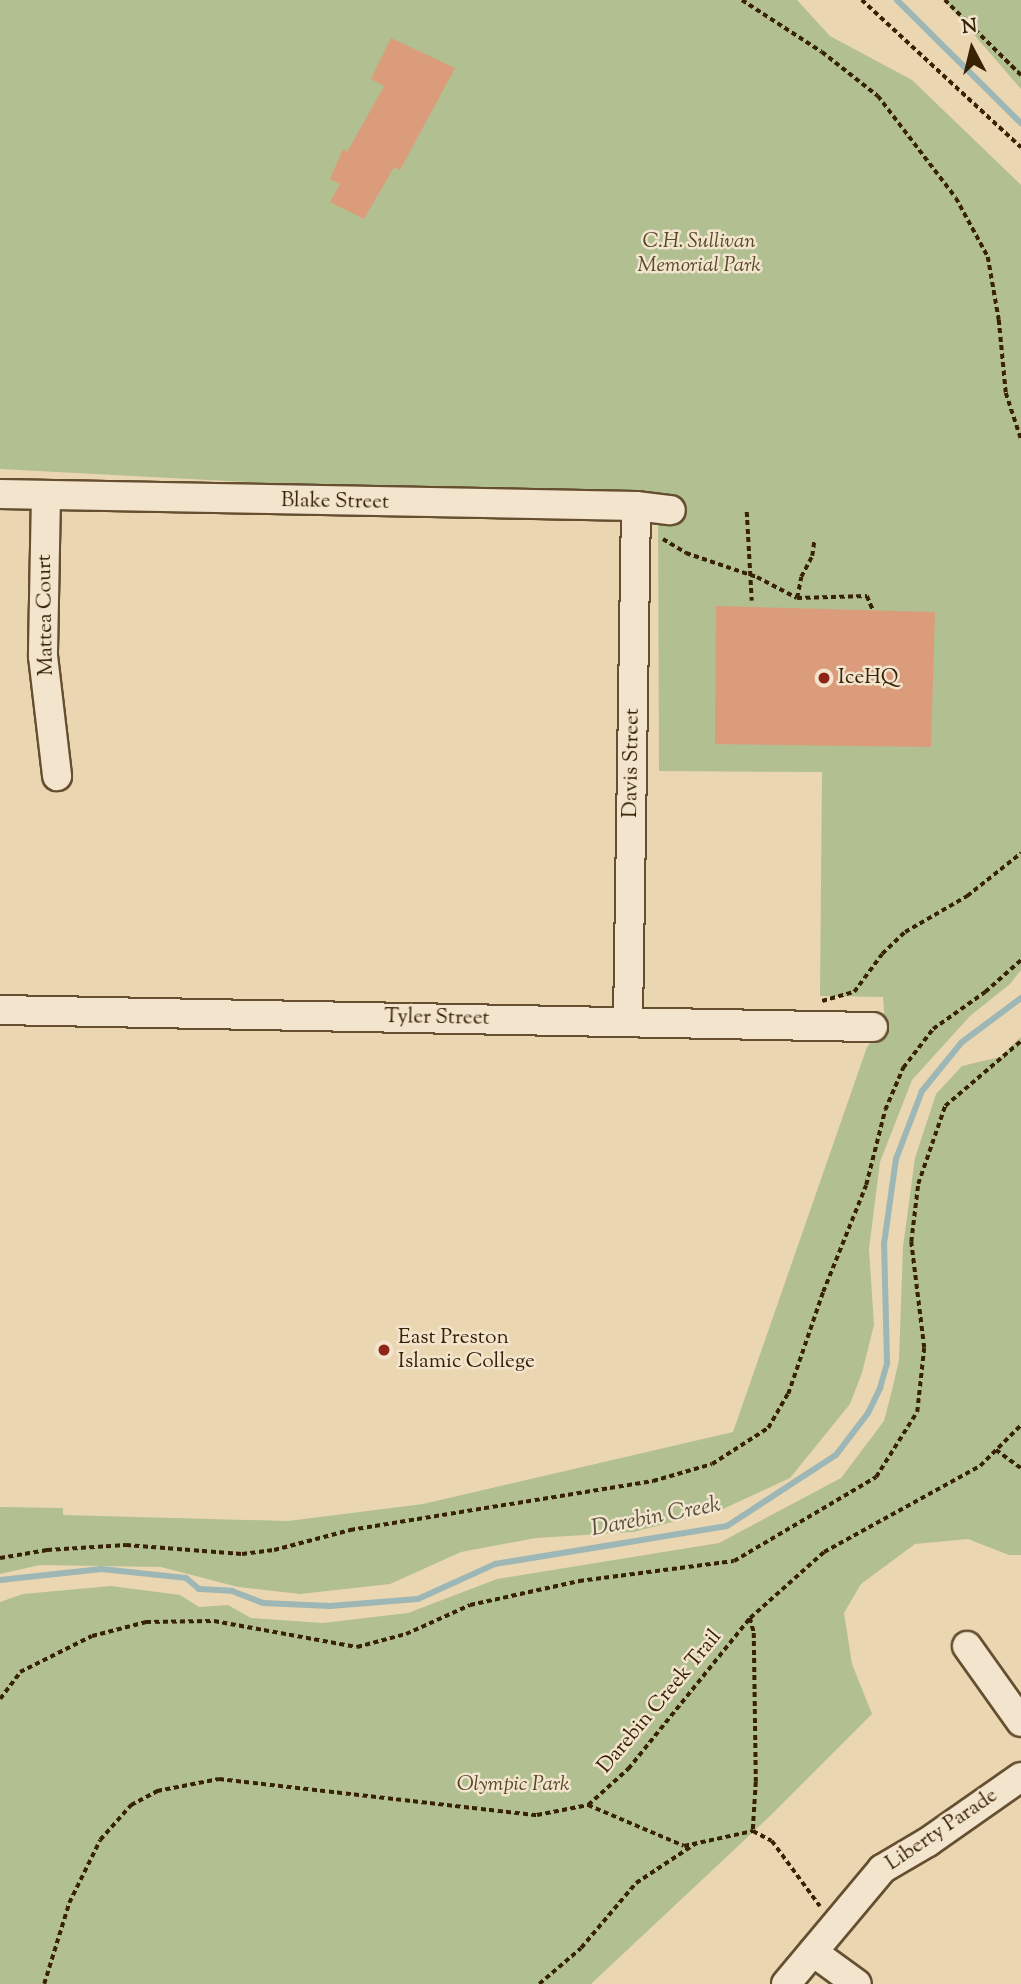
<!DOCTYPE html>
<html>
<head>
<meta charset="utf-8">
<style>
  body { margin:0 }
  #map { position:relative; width:1021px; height:1984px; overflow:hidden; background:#ebd6b2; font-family:"Sorts Mill Goudy",serif }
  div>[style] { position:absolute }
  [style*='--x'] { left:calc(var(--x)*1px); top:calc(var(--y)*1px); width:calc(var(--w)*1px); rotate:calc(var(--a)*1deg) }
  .green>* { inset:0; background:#b1bf91 }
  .stream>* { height:6px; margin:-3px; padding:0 3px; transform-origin:3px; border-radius:3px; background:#9cb7b6 }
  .building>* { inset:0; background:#db9c7c }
  .path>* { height:3.5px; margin-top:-1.75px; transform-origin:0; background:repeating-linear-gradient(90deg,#382205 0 5px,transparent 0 8.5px) }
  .roads { filter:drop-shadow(2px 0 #654f30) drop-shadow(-2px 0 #654f30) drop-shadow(0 2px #654f30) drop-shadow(0 -2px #654f30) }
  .minor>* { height:28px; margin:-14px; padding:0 14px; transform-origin:14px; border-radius:14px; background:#f2e4cd }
  .dots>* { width:19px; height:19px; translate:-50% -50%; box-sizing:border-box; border:4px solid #f2e4cd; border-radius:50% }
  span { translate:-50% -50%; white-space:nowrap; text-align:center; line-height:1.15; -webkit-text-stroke:5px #f2e4cd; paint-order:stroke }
  .park-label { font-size:21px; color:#564928; font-style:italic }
  .street-label { font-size:21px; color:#382205 }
  .poi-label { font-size:21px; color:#382205 }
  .left { translate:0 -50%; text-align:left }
  .water-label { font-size:23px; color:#564f3a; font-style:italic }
  .north { position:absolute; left:937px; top:14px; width:70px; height:70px; -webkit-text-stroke:5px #f2e4cd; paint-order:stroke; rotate:353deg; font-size:19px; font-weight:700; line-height:28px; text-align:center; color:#382205 }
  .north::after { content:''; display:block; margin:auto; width:24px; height:32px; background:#382205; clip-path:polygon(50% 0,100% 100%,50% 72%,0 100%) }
</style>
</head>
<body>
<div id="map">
  <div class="green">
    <i style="clip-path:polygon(0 0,797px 0,830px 36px,912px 80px,1021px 185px,1021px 970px,1010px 984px,970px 1016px,912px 1080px,880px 1162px,869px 1249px,874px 1325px,862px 1373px,850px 1404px,790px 1478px,723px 1509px,633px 1532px,536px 1538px,461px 1552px,390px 1584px,300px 1594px,238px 1587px,161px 1567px,40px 1565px,0 1574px,0 1507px,63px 1508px,63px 1515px,288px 1521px,423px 1504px,733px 1432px,867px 1047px,885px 1026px,883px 997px,820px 996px,822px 772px,659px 771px,658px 504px,0 469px)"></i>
    <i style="clip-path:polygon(944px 0,1021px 0,1021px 89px)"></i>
    <i style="clip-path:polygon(1021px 1037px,1021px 1555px,1009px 1555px,968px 1539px,915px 1544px,861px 1584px,844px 1613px,852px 1664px,872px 1714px,769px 1817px,591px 1984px,0 1984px,0 1602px,23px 1594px,111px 1586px,180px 1595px,199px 1607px,228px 1605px,251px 1618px,323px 1623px,408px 1613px,497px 1579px,719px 1543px,841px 1478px,884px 1421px,893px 1386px,899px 1360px,903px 1247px,915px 1158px,936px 1094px,962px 1066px,1000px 1057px)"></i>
  </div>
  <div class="stream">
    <i style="--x:897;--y:0;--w:175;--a:44.8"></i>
    <i style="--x:0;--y:1580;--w:102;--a:-6.2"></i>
    <i style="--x:101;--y:1569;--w:85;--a:6"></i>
    <i style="--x:186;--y:1578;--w:17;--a:40"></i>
    <i style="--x:199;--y:1589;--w:33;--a:3"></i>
    <i style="--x:232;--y:1591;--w:33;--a:21"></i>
    <i style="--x:263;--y:1603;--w:67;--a:2.6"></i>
    <i style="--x:330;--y:1606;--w:88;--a:-4.5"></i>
    <i style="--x:418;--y:1599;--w:85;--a:-24.4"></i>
    <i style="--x:495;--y:1564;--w:235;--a:-9.3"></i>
    <i style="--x:727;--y:1526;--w:130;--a:-33.1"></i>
    <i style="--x:836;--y:1455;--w:53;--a:-52.7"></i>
    <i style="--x:868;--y:1413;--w:28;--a:-64"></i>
    <i style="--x:880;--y:1388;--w:26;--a:-74"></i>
    <i style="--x:887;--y:1363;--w:119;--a:-91.4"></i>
    <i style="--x:884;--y:1244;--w:86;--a:-82"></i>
    <i style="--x:896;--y:1159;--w:73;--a:-69.1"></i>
    <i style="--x:922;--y:1091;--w:63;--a:-50.8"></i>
    <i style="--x:962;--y:1042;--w:74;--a:-36.7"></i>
  </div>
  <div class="building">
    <i style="clip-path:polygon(391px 38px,455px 68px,400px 170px,394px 167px,364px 219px,330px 202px,340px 184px,330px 179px,343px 149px,347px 152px,384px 86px,371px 79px)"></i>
    <i style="clip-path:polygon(716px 606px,935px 612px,931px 747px,715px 744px)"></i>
  </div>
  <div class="path">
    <i style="--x:742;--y:0;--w:95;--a:33"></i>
    <i style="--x:822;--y:52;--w:71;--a:38.2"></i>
    <i style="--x:878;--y:96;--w:128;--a:52.6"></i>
    <i style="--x:956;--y:198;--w:67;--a:61.5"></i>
    <i style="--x:988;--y:257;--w:64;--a:80.1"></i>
    <i style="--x:999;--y:320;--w:73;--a:84.5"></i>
    <i style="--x:1006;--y:393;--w:48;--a:71.9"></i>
    <i style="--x:862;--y:0;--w:217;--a:42.8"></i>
    <i style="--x:945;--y:0;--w:107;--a:44.6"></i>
    <i style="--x:747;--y:512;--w:89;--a:86.8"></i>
    <i style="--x:663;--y:539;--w:27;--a:31"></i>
    <i style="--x:686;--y:553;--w:75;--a:18.7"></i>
    <i style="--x:757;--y:577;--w:45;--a:27.7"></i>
    <i style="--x:797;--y:598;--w:70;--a:-1.6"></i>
    <i style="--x:867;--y:596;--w:15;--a:67"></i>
    <i style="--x:797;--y:598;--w:21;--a:-79"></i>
    <i style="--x:801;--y:577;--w:24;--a:-62"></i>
    <i style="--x:812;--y:556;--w:15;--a:-82"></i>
    <i style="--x:822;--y:1001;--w:33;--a:-16"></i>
    <i style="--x:854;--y:992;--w:47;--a:-53.6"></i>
    <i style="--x:882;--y:954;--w:32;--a:-44"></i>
    <i style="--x:905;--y:932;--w:72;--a:-30.1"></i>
    <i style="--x:967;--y:896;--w:69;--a:-38.5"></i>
    <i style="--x:996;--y:1450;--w:31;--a:36"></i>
    <i style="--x:0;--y:1558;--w:48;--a:-9.7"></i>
    <i style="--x:47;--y:1550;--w:79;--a:-3.6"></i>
    <i style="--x:126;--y:1545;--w:116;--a:4.4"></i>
    <i style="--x:242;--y:1554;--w:32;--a:-7"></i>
    <i style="--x:274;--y:1550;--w:79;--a:-14.7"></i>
    <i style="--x:350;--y:1530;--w:307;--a:-9.2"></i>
    <i style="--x:653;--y:1481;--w:61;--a:-16.1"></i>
    <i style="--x:712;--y:1464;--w:67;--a:-32.7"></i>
    <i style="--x:768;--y:1428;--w:39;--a:-60"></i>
    <i style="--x:788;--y:1394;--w:108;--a:-71.1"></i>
    <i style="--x:823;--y:1292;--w:115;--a:-68.1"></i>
    <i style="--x:866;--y:1185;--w:77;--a:-75.8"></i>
    <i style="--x:885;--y:1110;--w:46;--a:-66.8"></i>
    <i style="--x:903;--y:1068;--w:49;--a:-52.4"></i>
    <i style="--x:933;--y:1029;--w:64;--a:-35.4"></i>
    <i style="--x:985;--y:992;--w:48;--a:-41.6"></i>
    <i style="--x:750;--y:1618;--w:16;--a:75"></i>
    <i style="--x:754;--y:1633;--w:149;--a:89.2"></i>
    <i style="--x:756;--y:1782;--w:49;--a:93.5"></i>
    <i style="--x:0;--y:1699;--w:34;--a:-53"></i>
    <i style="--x:20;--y:1672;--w:80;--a:-26.6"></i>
    <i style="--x:92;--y:1636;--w:56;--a:-14.5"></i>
    <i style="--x:146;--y:1622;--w:68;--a:-0.8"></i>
    <i style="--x:214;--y:1621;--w:145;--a:10.3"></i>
    <i style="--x:357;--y:1647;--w:51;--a:-14.9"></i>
    <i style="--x:406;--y:1634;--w:70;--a:-24.4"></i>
    <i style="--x:470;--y:1605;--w:112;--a:-12.4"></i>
    <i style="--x:579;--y:1581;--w:156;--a:-7.4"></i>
    <i style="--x:734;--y:1561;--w:165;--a:-30.6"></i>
    <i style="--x:876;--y:1477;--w:77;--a:-57.8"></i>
    <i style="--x:917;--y:1412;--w:64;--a:-83.8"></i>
    <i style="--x:924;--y:1348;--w:107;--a:-97"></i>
    <i style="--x:911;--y:1242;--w:58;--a:-83.1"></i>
    <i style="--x:918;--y:1184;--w:83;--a:-70.9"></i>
    <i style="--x:945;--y:1106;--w:100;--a:-40.5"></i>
    <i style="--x:588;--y:1805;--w:104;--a:23.1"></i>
    <i style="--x:684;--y:1846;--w:71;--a:-12.3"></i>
    <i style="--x:753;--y:1831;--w:21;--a:28"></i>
    <i style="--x:772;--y:1841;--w:81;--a:53.6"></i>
    <i style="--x:44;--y:1984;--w:85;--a:-72.8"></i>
    <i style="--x:69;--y:1903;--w:70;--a:-63.8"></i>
    <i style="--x:100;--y:1840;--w:47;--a:-48.5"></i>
    <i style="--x:131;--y:1805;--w:30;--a:-28"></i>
    <i style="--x:157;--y:1791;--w:63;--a:-11"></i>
    <i style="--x:219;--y:1779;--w:320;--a:6.5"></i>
    <i style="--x:537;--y:1815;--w:52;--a:-11.1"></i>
    <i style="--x:588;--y:1805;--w:54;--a:-42"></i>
    <i style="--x:628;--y:1769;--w:194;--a:-51.1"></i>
    <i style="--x:750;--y:1618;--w:99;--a:-41.7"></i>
    <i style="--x:824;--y:1552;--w:178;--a:-28.9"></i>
    <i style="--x:980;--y:1466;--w:58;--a:-45"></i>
    <i style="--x:539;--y:1984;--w:55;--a:-40.6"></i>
    <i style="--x:581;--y:1948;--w:85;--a:-49.8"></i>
    <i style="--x:636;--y:1883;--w:71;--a:-33.5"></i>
  </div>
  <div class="roads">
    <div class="minor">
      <i style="--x:0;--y:494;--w:636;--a:1.08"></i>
      <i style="--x:636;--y:506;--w:35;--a:7"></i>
      <i style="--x:46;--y:495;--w:161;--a:91.1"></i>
      <i style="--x:43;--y:656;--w:121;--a:83.3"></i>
      <i style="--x:0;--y:1010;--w:873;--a:1.12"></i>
      <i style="--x:628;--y:1021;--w:515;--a:-89.11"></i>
      <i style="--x:967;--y:1646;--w:93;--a:54.6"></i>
      <i style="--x:813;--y:1952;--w:54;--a:36"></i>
      <i style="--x:786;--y:1984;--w:150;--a:-50.1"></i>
      <i style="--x:882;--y:1869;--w:53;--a:-30.4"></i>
      <i style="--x:928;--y:1842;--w:113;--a:-35"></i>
    </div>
  </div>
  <div class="dots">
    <i style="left:824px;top:678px;background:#8f2418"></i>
    <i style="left:384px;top:1350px;background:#8f2418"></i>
  </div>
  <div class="park-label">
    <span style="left:699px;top:254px">C.H. Sullivan<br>Memorial Park</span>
    <span style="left:513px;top:1785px">Olympic Park</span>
  </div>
  <div class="street-label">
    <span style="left:335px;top:502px;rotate:1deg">Blake Street</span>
    <span style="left:46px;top:615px;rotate:-91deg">Mattea Court</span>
    <span style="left:632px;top:763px;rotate:-89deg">Davis Street</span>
    <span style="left:437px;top:1018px;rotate:1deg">Tyler Street</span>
    <span style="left:660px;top:1702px;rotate:-50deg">Darebin Creek Trail</span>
    <span style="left:942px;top:1830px;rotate:-34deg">Liberty Parade</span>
  </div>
  <div class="poi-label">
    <span class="left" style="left:838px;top:678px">IceHQ</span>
    <span class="left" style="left:398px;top:1350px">East Preston<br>Islamic College</span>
  </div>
  <div class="water-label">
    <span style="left:656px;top:1518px;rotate:-11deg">Darebin Creek</span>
  </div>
  <div class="north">N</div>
</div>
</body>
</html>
